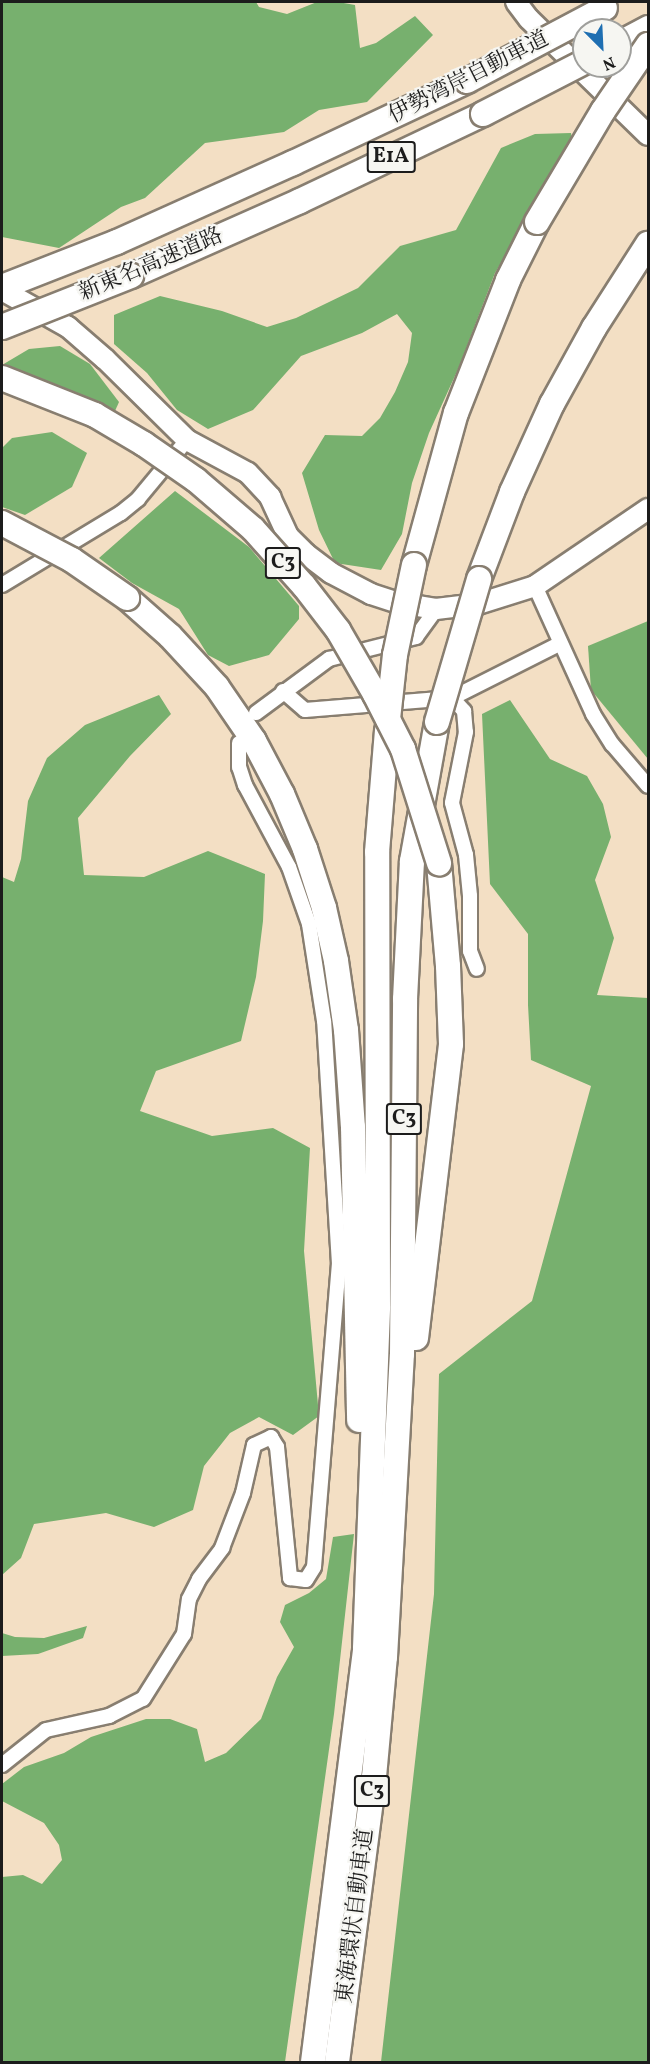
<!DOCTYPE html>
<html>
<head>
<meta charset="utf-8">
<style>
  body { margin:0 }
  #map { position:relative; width:650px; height:2064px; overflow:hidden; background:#f3dfc4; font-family:Vollkorn,"Noto Serif JP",serif }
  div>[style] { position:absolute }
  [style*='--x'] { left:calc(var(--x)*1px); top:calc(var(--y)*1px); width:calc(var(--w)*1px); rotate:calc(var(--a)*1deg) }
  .forest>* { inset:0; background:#77b06e }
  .roads { filter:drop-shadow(2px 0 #887e70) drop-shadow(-2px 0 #887e70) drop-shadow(0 2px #887e70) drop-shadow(0 -2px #887e70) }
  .street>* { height:14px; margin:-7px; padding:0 7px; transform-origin:7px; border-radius:7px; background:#fff }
  .secondary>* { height:20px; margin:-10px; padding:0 10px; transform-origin:10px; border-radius:10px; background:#fff }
  .highway>* { height:24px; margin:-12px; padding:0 12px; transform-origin:12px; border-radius:12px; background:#fff }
  .bridges { filter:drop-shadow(2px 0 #887e70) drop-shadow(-2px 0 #887e70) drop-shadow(0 2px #887e70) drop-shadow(0 -2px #887e70) }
  .highway-bridge>* { height:24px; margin:-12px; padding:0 12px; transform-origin:12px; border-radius:12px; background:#fff }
  span { translate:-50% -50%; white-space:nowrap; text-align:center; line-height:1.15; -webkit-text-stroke:4.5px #f6f6f2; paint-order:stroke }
  .shield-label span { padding:2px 4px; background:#f6f6f2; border:2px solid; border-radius:4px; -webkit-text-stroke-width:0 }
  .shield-label { font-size:21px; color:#1c1c1c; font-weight:700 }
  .street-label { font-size:22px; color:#1c1c1c }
  .frame { position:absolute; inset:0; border:3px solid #1c1c1c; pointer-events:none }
  .north { position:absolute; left:572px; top:18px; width:60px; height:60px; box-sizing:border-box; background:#f6f6f2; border:2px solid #9f9f9c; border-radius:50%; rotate:156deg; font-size:16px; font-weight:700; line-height:24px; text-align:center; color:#1c1c1c }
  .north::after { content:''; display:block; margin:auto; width:21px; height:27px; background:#1f6fb2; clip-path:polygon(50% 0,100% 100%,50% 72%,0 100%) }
</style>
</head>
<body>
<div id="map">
  <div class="forest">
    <i style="clip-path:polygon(2px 2px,256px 2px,259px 7px,287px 14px,317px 2px,338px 2px,355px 5px,360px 48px,376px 43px,415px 16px,433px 35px,367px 102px,319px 110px,284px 132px,205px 143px,145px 198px,121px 207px,59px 248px,2px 237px)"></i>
    <i style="clip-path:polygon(571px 133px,573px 143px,495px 273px,459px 367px,429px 433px,412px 483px,402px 534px,381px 570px,335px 563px,319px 530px,302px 473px,325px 435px,362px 436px,380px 418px,395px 392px,408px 362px,412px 333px,397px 314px,362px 333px,301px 356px,253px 410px,208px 429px,177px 410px,147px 373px,114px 344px,114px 315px,160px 296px,222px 311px,267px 327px,296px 318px,358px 288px,400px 246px,456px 230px,501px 148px,535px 134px)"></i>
    <i style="clip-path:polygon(60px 346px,90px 364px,119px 402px,115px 411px,2px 365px,29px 349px)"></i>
    <i style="clip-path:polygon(52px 432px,87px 453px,72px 487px,25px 515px,2px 507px,2px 448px,12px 438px)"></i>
    <i style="clip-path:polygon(175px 491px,249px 547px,299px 606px,299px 619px,269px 655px,229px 666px,208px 655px,179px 609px,132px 583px,99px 558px)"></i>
    <i style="clip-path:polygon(648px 621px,648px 759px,591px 690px,588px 646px)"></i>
    <i style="clip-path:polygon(159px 695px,171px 714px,130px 756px,78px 818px,84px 875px,144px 877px,208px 851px,265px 874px,263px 921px,256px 977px,241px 1041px,156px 1071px,140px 1111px,212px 1136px,273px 1128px,310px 1148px,304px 1251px,319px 1416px,293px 1435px,259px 1417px,230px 1433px,204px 1466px,193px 1510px,154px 1527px,106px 1513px,34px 1524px,21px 1558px,2px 1575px,2px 877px,14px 882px,21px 859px,28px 801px,47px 758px,85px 725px)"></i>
    <i style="clip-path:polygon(510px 700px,550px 759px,587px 776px,603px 804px,611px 837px,595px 880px,614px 938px,597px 995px,648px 998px,648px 2062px,381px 2062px,434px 1594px,439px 1374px,532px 1301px,591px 1086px,531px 1060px,528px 1005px,528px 934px,490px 884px,482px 714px)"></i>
    <i style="clip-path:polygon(354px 1534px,334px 1714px,285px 2062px,2px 2062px,2px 1877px,23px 1875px,42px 1884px,62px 1860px,59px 1845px,44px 1823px,2px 1801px,2px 1784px,24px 1767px,64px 1753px,91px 1737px,146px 1719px,170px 1719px,197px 1729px,205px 1762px,226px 1753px,261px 1719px,277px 1677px,294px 1647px,280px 1622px,285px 1605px,309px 1593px,326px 1579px,333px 1537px)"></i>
    <i style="clip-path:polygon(87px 1626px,83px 1638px,38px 1654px,2px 1656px,2px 1633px,15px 1637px,44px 1638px)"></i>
  </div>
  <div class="roads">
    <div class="street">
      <i style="--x:2;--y:585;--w:139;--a:-31.2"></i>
      <i style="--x:121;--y:513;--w:22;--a:-39"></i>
      <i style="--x:138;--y:499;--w:77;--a:-50.3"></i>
      <i style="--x:535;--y:586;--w:141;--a:65.6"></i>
      <i style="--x:593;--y:714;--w:36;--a:58"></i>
      <i style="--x:612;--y:744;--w:55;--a:49.4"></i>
      <i style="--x:283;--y:691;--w:29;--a:41"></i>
      <i style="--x:305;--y:710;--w:147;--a:-4.7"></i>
      <i style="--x:452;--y:698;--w:120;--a:-26.8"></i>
      <i style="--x:452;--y:698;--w:18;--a:47"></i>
      <i style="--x:464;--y:711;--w:21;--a:85"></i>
      <i style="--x:466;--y:732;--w:72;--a:101.2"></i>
      <i style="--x:452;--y:803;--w:54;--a:74.9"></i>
      <i style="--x:466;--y:855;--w:41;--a:84.4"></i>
      <i style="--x:470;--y:896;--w:55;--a:90"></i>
      <i style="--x:470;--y:951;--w:19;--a:69"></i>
      <i style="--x:256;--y:713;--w:91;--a:-36.5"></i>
      <i style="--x:329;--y:659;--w:90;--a:-14.2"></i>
      <i style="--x:416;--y:637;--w:34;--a:-54"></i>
      <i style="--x:2;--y:1765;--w:56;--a:-38.5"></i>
      <i style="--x:46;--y:1730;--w:65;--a:-12.5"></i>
      <i style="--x:109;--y:1716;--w:38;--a:-27"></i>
      <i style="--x:143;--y:1699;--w:77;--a:-57.8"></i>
      <i style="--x:184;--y:1634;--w:35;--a:-82"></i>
      <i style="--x:189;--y:1599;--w:22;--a:-63"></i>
      <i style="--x:199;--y:1579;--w:39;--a:-53"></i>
      <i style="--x:222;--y:1548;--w:59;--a:-69.1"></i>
      <i style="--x:243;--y:1493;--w:49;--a:-77.1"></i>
      <i style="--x:254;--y:1445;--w:19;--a:-25"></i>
      <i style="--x:271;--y:1437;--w:12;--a:59"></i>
      <i style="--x:277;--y:1447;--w:132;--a:84.3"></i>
      <i style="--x:290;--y:1578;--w:16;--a:7"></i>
      <i style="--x:306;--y:1580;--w:15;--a:-58"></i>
      <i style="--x:314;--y:1567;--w:304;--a:-85.3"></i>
      <i style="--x:339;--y:1264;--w:243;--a:-93.5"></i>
      <i style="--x:324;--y:1021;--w:98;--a:-98.8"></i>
      <i style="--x:309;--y:924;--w:60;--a:-109.3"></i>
      <i style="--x:289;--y:867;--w:93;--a:-118.2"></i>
      <i style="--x:245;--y:785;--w:19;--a:-108"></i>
      <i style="--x:239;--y:767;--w:24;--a:-90"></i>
    </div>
    <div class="secondary">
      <i style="--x:516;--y:2;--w:21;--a:53"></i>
      <i style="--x:529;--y:19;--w:166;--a:44.3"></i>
      <i style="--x:2;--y:290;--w:76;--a:29.3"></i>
      <i style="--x:68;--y:327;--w:49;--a:40.9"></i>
      <i style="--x:105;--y:359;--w:115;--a:44.6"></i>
      <i style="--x:187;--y:440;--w:69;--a:28.4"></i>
      <i style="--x:248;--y:473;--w:33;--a:47"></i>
      <i style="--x:270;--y:497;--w:43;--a:65.2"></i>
      <i style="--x:288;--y:536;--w:25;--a:45"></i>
      <i style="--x:306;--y:554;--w:31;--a:37"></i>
      <i style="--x:331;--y:573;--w:45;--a:27.7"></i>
      <i style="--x:371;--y:594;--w:29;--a:18"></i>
      <i style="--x:399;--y:603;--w:37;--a:9"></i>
      <i style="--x:436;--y:609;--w:42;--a:-6.8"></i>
      <i style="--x:478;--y:604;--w:60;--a:-17.5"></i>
      <i style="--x:535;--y:586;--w:137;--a:-34.3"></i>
    </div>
    <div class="highway">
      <i style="--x:620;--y:43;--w:32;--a:-28"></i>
      <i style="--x:131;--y:276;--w:185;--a:-23.9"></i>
      <i style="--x:300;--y:201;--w:203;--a:-25.4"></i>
      <i style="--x:2;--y:287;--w:123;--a:-21.4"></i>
      <i style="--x:117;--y:242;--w:193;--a:-24.2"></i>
      <i style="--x:293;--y:163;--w:192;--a:-25.2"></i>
      <i style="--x:414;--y:565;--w:158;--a:-74.6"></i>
      <i style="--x:456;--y:413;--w:143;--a:-68.6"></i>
      <i style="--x:508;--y:280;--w:65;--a:-63.4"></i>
      <i style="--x:479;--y:579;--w:93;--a:-69.2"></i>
      <i style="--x:512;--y:492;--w:97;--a:-65.6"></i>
      <i style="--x:552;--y:404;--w:87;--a:-61.1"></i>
      <i style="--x:594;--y:328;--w:100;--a:-57.3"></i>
      <i style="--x:127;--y:598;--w:57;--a:41.5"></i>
      <i style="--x:170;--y:636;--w:69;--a:47.3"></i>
      <i style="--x:217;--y:687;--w:65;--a:55.6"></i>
      <i style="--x:254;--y:741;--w:60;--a:62.2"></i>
      <i style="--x:282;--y:794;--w:60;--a:67.3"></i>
      <i style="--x:305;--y:849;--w:62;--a:72.1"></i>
      <i style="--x:324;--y:908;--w:54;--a:77.2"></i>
      <i style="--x:336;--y:961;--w:70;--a:81.8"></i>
      <i style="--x:346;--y:1030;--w:97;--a:85.9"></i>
      <i style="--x:353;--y:1127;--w:293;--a:88.8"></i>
      <i style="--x:416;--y:1338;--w:296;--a:-83.2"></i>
      <i style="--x:451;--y:1044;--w:78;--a:-92.2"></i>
      <i style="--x:448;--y:966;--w:103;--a:-95"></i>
      <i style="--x:313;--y:2062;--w:417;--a:-82.8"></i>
      <i style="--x:365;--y:1648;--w:342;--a:-87.8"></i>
      <i style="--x:378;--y:1306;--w:454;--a:-90.1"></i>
      <i style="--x:377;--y:852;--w:122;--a:-85.3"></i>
      <i style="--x:337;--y:2062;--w:287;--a:-82.6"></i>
      <i style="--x:374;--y:1777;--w:121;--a:-84.8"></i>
      <i style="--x:385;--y:1657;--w:303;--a:-86.8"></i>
      <i style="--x:402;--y:1354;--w:355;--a:-89.5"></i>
      <i style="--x:405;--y:999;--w:138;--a:-87.1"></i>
      <i style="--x:412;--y:861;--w:141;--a:-79.8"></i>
    </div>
  </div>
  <div class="bridges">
    <div class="highway-bridge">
      <i style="--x:467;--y:81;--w:156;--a:-27.9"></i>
      <i style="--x:483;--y:114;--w:114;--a:-27.2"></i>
      <i style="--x:537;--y:222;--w:129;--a:-59.3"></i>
      <i style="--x:603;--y:111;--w:80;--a:-55.7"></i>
      <i style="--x:2;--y:327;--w:139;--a:-21.6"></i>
      <i style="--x:2;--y:378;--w:100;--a:21.7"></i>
      <i style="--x:95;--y:415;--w:57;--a:30.6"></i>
      <i style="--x:144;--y:444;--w:63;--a:34.7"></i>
      <i style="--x:196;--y:480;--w:75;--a:40.7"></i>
      <i style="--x:253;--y:529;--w:76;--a:48.2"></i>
      <i style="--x:304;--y:586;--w:56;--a:52.3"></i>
      <i style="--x:338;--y:630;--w:74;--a:60"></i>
      <i style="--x:375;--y:694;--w:62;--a:63"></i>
      <i style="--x:403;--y:749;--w:120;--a:72.5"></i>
      <i style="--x:2;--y:523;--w:79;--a:27.9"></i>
      <i style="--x:72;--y:560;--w:67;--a:34.6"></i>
      <i style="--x:388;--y:719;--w:64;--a:-83.8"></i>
      <i style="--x:395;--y:655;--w:92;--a:-78.1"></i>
      <i style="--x:437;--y:722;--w:149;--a:-73.6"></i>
    </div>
  </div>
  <div class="shield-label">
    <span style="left:391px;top:157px">E1A</span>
    <span style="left:283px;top:563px">C3</span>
    <span style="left:404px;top:1119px">C3</span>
    <span style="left:372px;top:1791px">C3</span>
  </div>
  <div class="street-label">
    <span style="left:469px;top:78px;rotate:-27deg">伊勢湾岸自動車道</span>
    <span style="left:151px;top:265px;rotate:-23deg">新東名高速道路</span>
    <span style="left:356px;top:1916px;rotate:-83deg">東海環状自動車道</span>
  </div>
  <div class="frame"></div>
  <div class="north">N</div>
</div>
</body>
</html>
